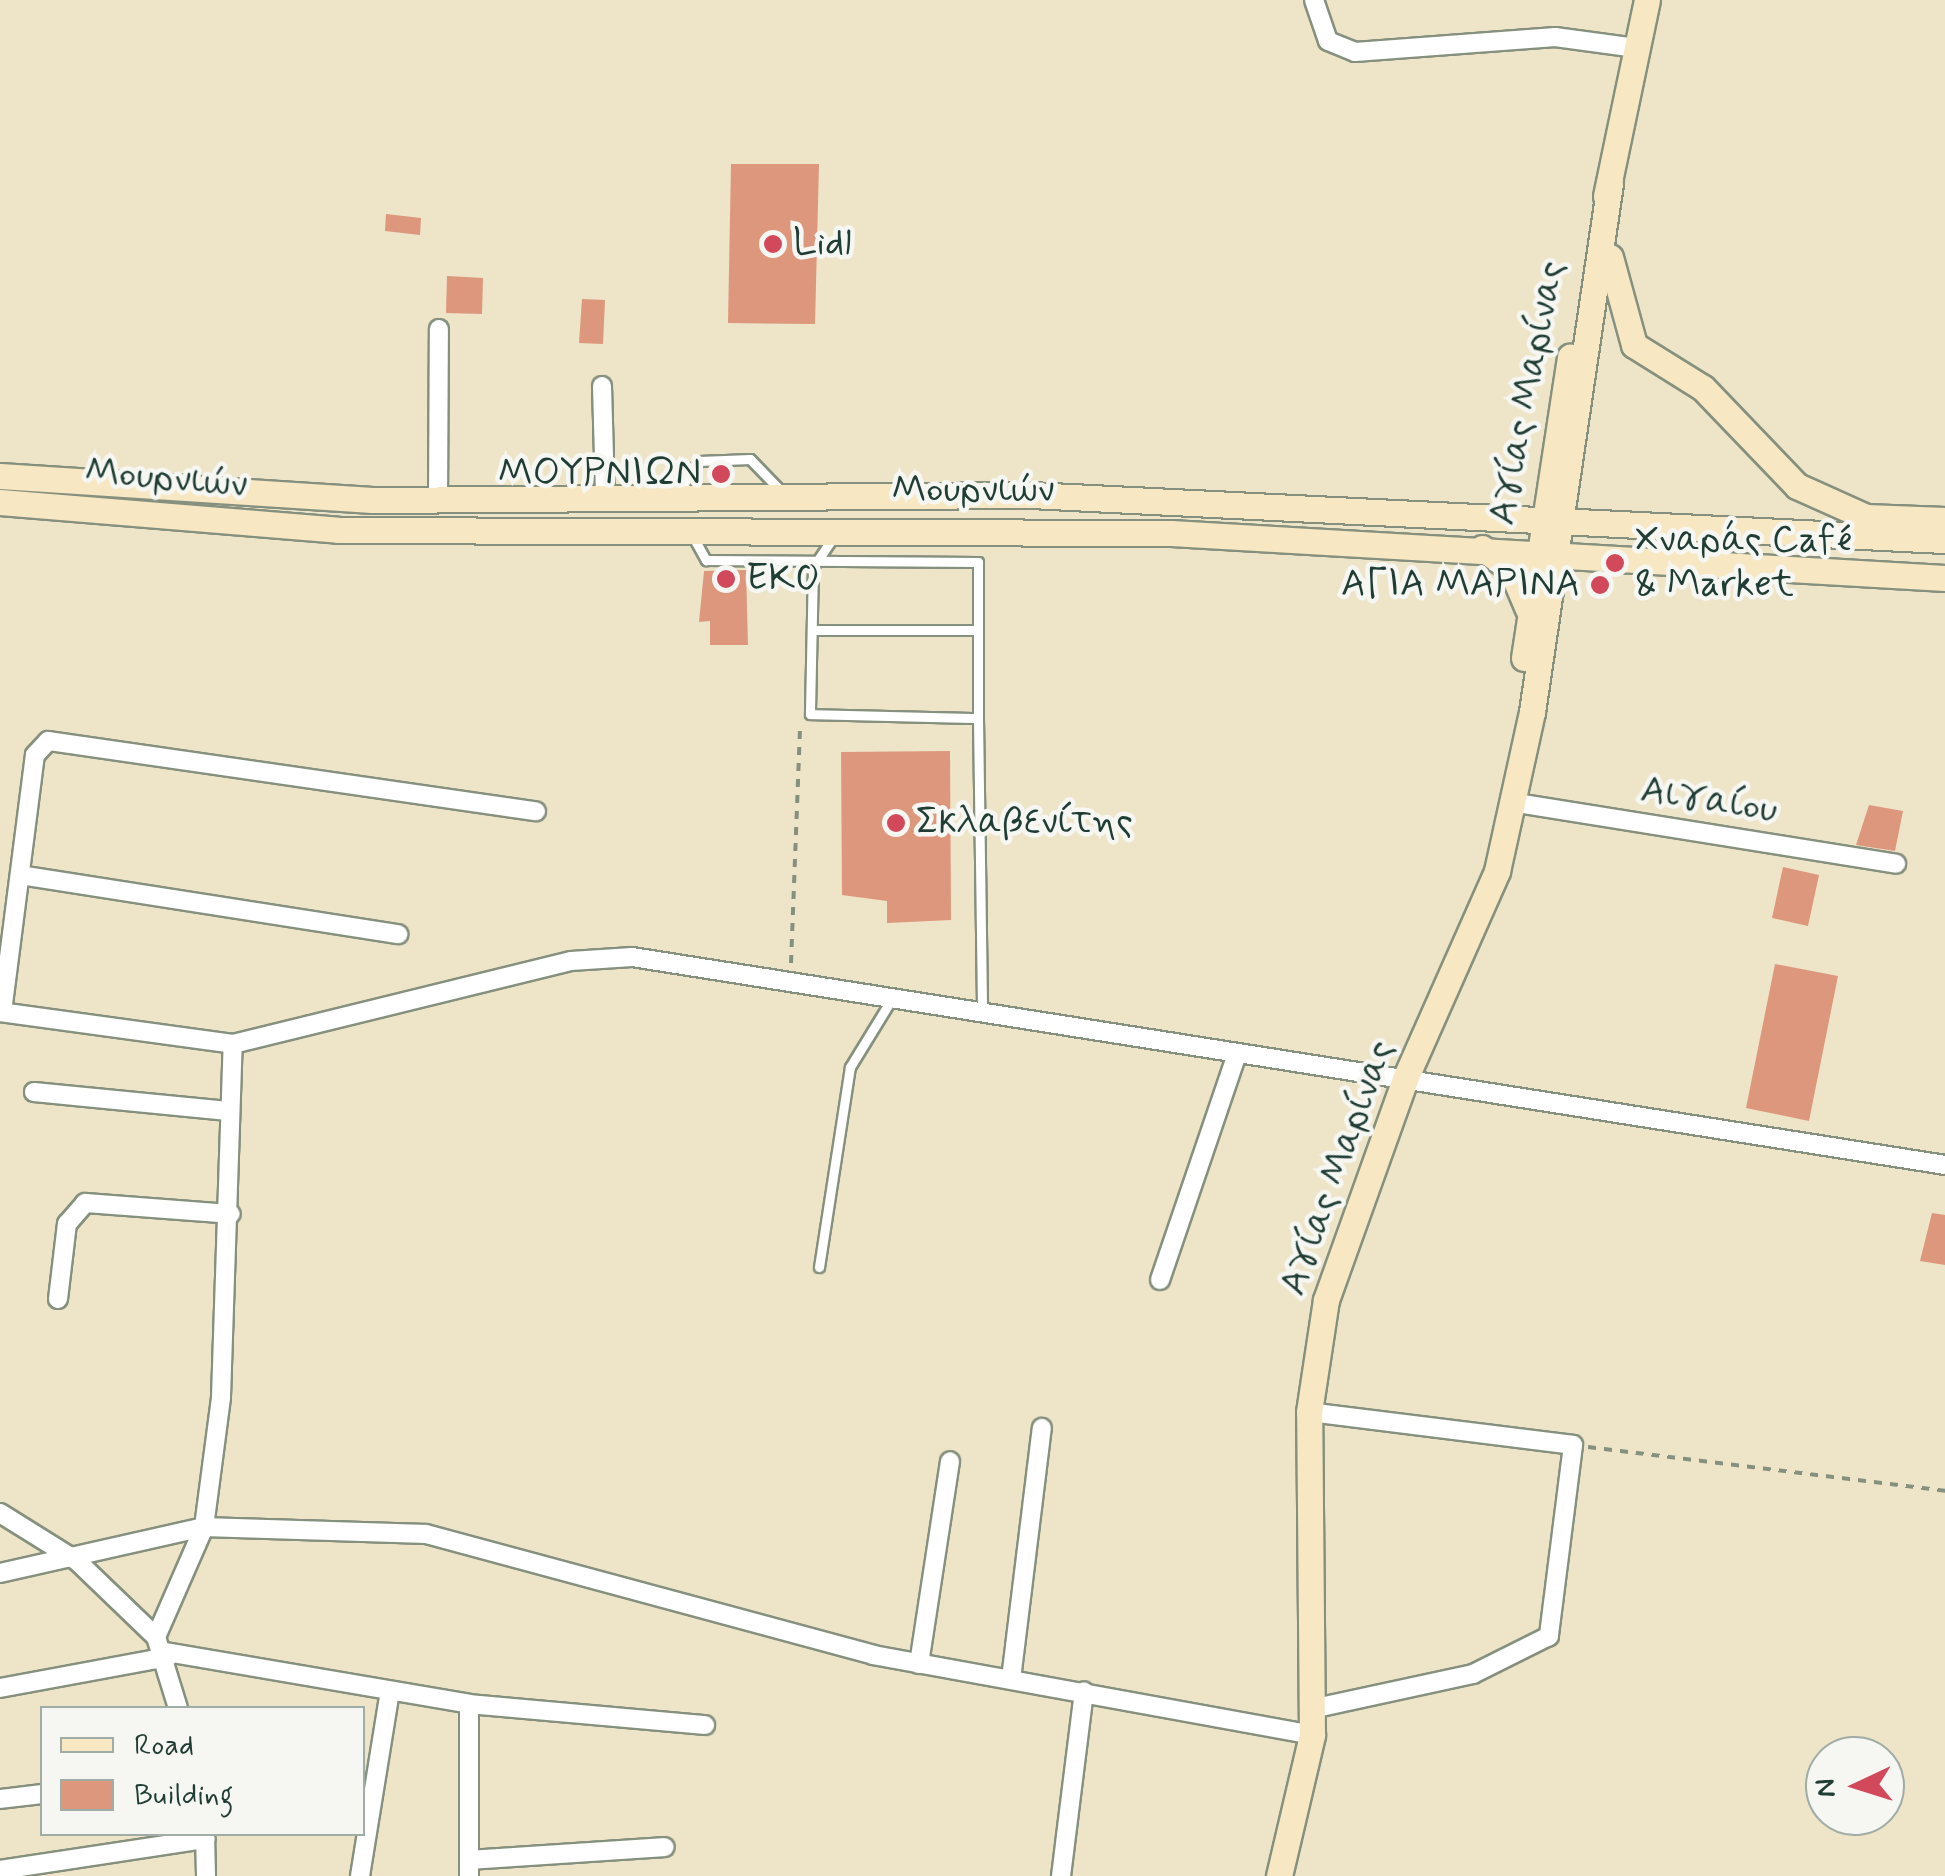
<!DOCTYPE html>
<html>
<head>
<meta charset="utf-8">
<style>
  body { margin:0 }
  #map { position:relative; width:1945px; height:1876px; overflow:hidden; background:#eee4c8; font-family:Mynerve,sans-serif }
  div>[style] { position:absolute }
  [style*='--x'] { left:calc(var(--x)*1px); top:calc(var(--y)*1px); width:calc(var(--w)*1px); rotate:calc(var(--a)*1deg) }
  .building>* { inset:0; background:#dd977d }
  .path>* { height:4px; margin-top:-2px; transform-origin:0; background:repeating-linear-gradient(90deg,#86907e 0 8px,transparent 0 16px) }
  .roads { filter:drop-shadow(2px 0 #86907e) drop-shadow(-2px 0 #86907e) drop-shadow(0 2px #86907e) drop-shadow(0 -2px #86907e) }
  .lane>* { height:9px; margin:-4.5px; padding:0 4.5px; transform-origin:4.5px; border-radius:4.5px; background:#fff }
  .street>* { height:18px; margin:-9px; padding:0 9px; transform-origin:9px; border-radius:9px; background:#fff }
  .secondary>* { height:25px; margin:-12.5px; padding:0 12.5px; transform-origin:12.5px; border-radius:12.5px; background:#f7e8c3 }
  .dots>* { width:28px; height:28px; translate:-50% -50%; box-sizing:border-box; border:5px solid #f6f6f2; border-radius:50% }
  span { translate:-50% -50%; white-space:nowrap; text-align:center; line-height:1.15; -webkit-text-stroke:9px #f6f6f2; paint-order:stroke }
  .poi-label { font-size:38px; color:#1f3d34 }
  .left { translate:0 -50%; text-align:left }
  .right { translate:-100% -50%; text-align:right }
  .street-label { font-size:38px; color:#1f3d34 }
  .legend { position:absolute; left:40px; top:1706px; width:325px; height:130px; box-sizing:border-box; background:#f6f6f2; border:2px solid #a0aca6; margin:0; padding:12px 18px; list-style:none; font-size:30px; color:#1f3d34 }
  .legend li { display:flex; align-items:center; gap:20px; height:50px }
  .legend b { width:50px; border:2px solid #a0aca6 }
  .north { position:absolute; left:1805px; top:1736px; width:100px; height:100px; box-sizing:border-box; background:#f6f6f2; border:2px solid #a0aca6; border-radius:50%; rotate:266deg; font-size:28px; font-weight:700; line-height:40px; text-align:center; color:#1f3d34 }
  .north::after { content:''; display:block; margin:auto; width:35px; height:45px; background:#d1495b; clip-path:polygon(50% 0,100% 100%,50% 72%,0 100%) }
</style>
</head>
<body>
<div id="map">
  <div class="building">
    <i style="clip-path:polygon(731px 164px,819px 164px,815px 324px,728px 323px)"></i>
    <i style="clip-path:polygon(386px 214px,421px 218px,420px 235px,385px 231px)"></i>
    <i style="clip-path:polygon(447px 276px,483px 278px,482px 314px,446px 313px)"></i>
    <i style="clip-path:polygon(582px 299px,605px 300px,603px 344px,579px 343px)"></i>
    <i style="clip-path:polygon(746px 570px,748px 645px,710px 645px,710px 621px,699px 622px,704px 571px)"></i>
    <i style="clip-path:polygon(950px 751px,951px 920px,887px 923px,887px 901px,842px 895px,841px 752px)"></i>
    <i style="clip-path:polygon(1869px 805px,1903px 811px,1895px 851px,1856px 845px)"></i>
    <i style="clip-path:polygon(1783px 867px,1819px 875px,1808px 926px,1772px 918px)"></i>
    <i style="clip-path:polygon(1775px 964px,1838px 976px,1809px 1121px,1746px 1108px)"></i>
    <i style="clip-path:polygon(1932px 1213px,1945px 1215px,1945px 1265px,1920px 1261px)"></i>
  </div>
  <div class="path">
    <i style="--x:791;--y:963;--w:239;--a:-87.8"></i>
    <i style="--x:1588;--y:1447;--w:360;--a:7"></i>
  </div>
  <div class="roads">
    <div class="lane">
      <i style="--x:678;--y:493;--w:38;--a:-57"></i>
      <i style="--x:699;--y:461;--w:51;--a:-2.2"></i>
      <i style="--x:750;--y:459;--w:43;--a:45.9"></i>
      <i style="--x:692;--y:535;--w:29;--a:61"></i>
      <i style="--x:706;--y:560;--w:272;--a:0.4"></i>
      <i style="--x:978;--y:562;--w:156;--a:90"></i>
      <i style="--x:832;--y:539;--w:34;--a:124"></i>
      <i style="--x:813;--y:567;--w:147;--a:91.2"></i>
      <i style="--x:810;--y:714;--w:168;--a:1.4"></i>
      <i style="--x:978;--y:718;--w:295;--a:89.2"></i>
      <i style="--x:812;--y:630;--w:165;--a:0"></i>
      <i style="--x:819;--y:1267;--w:202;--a:-81.2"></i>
      <i style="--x:850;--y:1067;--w:79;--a:-58.5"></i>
    </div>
    <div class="street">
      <i style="--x:1314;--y:0;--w:43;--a:71.1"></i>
      <i style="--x:1328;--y:41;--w:29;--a:22"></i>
      <i style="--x:1355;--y:52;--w:201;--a:-4.3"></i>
      <i style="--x:1555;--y:37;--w:82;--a:7.7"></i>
      <i style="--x:602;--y:386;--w:109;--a:88.4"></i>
      <i style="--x:438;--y:501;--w:172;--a:-89.7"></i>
      <i style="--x:1511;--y:802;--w:390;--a:9.1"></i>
      <i style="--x:20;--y:875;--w:383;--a:8.9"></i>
      <i style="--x:0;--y:1012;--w:235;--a:7.8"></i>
      <i style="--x:233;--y:1044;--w:348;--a:-13.8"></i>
      <i style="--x:571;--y:961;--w:61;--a:-3.8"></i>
      <i style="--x:632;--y:957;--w:1329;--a:9"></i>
      <i style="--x:2;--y:1012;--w:259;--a:-82.7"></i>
      <i style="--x:35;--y:755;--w:19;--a:-47"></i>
      <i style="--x:48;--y:741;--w:493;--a:8.2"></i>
      <i style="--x:34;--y:1092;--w:195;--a:5.6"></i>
      <i style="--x:1160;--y:1280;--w:236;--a:-71.2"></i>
      <i style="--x:58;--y:1299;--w:76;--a:-83.2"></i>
      <i style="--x:67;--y:1224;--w:28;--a:-49"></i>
      <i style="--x:85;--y:1203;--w:146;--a:4.3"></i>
      <i style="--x:1309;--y:1412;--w:266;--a:7.1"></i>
      <i style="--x:1573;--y:1445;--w:193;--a:97.2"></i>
      <i style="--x:1549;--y:1636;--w:85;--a:153.4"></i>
      <i style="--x:1473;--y:1674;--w:166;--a:167.8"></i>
      <i style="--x:0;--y:1513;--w:91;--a:31.9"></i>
      <i style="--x:77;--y:1561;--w:110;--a:43.9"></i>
      <i style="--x:156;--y:1637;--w:74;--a:72.8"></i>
      <i style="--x:0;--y:1573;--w:209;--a:-12.7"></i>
      <i style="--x:204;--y:1527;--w:222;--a:1.8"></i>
      <i style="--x:426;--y:1534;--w:463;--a:15.1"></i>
      <i style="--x:873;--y:1655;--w:446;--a:10.3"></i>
      <i style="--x:156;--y:1637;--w:120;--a:-66.4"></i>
      <i style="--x:204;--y:1527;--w:131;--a:-82.5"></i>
      <i style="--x:221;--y:1397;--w:353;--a:-88.1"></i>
      <i style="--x:166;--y:1652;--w:307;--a:9.7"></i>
      <i style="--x:469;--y:1704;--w:237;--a:5.1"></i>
      <i style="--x:919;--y:1664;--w:205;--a:-81.3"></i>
      <i style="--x:1011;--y:1679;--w:253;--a:-83"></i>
      <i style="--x:0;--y:1688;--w:171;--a:-10.5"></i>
      <i style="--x:0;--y:1799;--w:42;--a:-6.8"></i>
      <i style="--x:205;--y:1834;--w:42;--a:88.6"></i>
      <i style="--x:470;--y:1860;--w:195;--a:-3.8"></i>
      <i style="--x:0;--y:1870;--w:208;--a:-8.6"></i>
      <i style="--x:360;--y:1876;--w:187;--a:-80.8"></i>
      <i style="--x:469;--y:1876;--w:172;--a:-90"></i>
      <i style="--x:1061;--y:1876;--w:186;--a:-82.9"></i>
    </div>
    <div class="secondary">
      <i style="--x:1606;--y:196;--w:200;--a:-78.2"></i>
      <i style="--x:1610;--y:257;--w:91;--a:74.7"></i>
      <i style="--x:1634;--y:345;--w:81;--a:31.9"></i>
      <i style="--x:1703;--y:388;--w:136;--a:46.2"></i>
      <i style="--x:1797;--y:486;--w:76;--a:24.2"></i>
      <i style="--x:1866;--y:517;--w:79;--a:2.2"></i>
      <i style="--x:0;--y:476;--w:373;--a:3.7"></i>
      <i style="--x:372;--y:500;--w:658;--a:-0.44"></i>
      <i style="--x:1030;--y:495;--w:916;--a:2.82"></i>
      <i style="--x:0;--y:502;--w:339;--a:4.7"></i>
      <i style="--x:338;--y:530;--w:833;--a:0.21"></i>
      <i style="--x:1171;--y:533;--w:775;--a:3.33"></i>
      <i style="--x:1482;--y:548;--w:36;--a:36"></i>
      <i style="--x:1511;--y:569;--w:43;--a:67"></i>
      <i style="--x:1524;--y:658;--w:305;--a:-81.3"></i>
      <i style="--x:1279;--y:1876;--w:145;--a:-76.8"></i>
      <i style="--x:1312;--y:1735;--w:323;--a:-90.5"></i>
      <i style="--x:1309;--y:1412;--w:113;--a:-81.4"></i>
      <i style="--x:1326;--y:1300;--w:235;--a:-70.3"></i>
      <i style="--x:1405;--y:1079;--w:227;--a:-66.1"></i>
      <i style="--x:1497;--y:871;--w:163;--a:-77.6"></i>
      <i style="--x:1532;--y:712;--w:535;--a:-81.61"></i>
    </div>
  </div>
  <div class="dots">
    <i style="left:773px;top:244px;background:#d1495b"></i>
    <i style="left:721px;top:474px;background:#d1495b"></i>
    <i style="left:1615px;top:563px;background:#d1495b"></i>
    <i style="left:726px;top:579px;background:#d1495b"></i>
    <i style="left:1600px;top:585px;background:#d1495b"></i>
    <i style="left:896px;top:823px;background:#d1495b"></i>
  </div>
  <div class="poi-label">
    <span class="left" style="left:793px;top:244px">Lidl</span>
    <span class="right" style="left:701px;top:474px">ΜΟΥΡΝΙΩΝ</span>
    <span class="left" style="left:1635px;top:563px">Χναράς Café<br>&amp; Market</span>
    <span class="left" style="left:746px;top:579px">EKO</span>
    <span class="right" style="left:1580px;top:585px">ΑΓΙΑ ΜΑΡΙΝΑ</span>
    <span class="left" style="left:916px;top:823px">Σκλαβενίτης</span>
  </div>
  <div class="street-label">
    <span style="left:1528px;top:393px;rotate:-79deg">Αγίας Μαρίνας</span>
    <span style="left:166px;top:479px;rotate:5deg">Μουρνιών</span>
    <span style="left:973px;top:491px">Μουρνιών</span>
    <span style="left:1709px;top:801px;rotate:9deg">Αιγαίου</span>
    <span style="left:1338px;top:1168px;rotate:-70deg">Αγίας Μαρίνας</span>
  </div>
  <ul class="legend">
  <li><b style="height:12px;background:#f7e8c3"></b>Road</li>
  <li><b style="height:28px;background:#dd977d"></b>Building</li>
  </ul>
  <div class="north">N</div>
</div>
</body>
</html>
